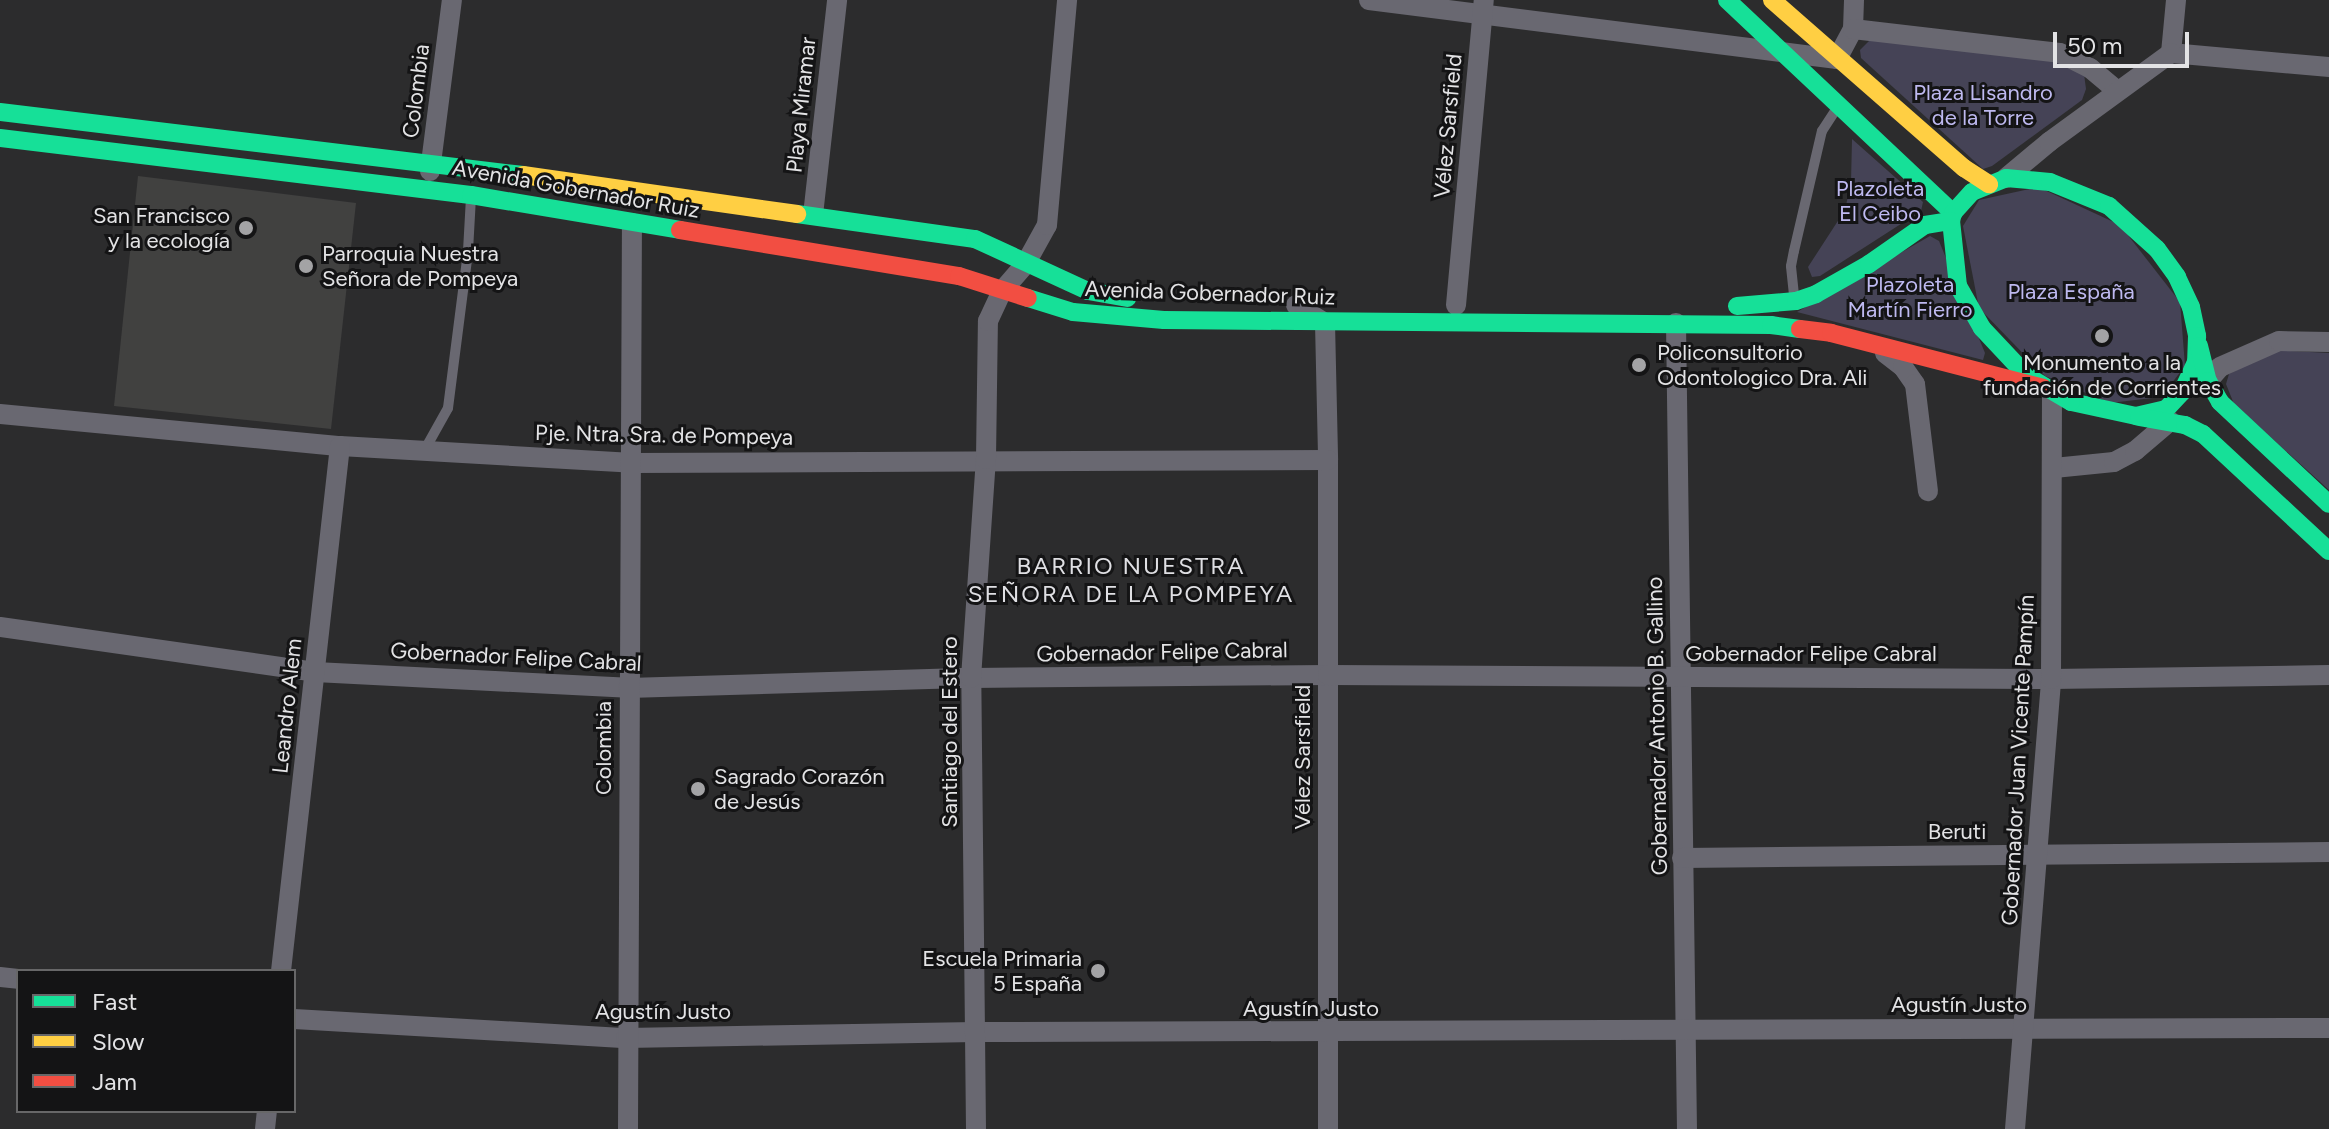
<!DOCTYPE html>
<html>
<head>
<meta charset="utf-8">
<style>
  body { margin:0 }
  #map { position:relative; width:2329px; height:1129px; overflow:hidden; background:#2c2c2d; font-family:Figtree,sans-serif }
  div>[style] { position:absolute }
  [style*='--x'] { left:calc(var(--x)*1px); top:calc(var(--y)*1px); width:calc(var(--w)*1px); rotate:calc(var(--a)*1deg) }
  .green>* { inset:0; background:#454356 }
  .building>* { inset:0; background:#414140 }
  .lane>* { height:10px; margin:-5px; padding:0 5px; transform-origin:5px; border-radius:5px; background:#696871 }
  .street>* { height:20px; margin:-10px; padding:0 10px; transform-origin:10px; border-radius:10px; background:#696871 }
  .fast>* { height:18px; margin:-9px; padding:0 9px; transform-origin:9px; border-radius:9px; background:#16e098 }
  .slow>* { height:18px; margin:-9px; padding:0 9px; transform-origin:9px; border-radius:9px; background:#ffcf43 }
  .jam>* { height:18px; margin:-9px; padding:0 9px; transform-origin:9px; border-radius:9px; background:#f24e42 }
  .dots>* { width:22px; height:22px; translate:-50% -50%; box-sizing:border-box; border:4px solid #141415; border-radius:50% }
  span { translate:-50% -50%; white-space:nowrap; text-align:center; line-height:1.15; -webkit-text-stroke:6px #141415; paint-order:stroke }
  .street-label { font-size:22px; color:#e3e3e5 }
  .park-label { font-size:22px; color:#beb9f0 }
  .poi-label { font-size:22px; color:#e3e3e5 }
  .right { translate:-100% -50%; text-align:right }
  .left { translate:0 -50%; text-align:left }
  .neighbourhood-label { font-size:24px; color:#dfdfe3; letter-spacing:2px }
  .legend { position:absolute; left:16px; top:969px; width:280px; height:144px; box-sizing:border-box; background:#141415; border:2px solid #676768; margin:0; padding:10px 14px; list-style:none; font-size:24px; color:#e3e3e5 }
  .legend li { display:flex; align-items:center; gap:16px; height:40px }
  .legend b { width:40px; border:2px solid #676768 }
  .scale { position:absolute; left:2053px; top:32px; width:136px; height:36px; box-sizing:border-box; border:4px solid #e3e3e5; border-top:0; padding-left:10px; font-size:24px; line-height:28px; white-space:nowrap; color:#e3e3e5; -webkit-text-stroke:6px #141415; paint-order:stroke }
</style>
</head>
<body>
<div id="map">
  <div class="green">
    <i style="clip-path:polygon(1870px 40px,2063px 58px,2084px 74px,2086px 89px,2082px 100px,1992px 166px,1983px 169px,1861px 58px,1860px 50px)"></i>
    <i style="clip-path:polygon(1852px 139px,1923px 202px,1921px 211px,1820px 276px,1812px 277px,1808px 267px,1845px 210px,1851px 182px)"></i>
    <i style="clip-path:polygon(2038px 187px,2120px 225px,2180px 302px,2185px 366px,2161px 397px,2110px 403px,2045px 376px,1979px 308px,1963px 226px,1979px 200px)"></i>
    <i style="clip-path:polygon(1930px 236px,1939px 241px,1985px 353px,1983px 360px,1797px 312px)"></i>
    <i style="clip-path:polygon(2273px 350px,2329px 353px,2329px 490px,2234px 404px,2226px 384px,2229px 374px)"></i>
  </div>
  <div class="building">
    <i style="clip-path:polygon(138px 176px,356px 203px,331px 429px,114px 406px)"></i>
  </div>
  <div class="lane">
    <i style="--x:1794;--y:295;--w:29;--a:-96"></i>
    <i style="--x:1791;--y:266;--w:15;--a:-79"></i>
    <i style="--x:1794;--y:251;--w:123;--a:-76.9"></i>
    <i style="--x:1822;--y:131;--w:27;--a:-57"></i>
    <i style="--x:424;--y:451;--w:49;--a:-60.8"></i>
    <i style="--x:448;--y:408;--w:158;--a:-82.7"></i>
    <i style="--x:468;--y:251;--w:54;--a:-86.8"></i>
  </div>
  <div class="street">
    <i style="--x:1369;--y:0;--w:472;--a:7.2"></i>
    <i style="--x:1837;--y:59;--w:34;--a:-62"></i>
    <i style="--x:1853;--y:29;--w:29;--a:-88"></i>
    <i style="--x:1853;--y:29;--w:208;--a:6.6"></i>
    <i style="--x:2060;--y:53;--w:34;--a:27"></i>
    <i style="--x:2090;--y:68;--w:35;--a:40"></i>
    <i style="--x:2171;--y:53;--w:159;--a:5.1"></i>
    <i style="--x:2171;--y:53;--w:53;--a:-84.6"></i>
    <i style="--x:430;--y:171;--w:172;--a:-82.7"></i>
    <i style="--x:2006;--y:178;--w:56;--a:-39.9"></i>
    <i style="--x:2049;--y:142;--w:151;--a:-36.1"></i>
    <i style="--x:813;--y:215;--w:216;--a:-83.6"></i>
    <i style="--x:1296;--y:305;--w:34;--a:32"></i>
    <i style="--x:1325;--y:323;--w:137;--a:88.7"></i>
    <i style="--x:1328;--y:460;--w:669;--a:90"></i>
    <i style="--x:1456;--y:305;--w:306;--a:-84.8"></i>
    <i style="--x:1676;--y:323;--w:806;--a:89.22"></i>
    <i style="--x:1885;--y:353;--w:23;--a:38"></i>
    <i style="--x:1903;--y:367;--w:21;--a:55"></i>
    <i style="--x:1915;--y:384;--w:108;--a:83.1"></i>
    <i style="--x:2201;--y:384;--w:8;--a:-23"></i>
    <i style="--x:2208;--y:381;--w:18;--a:-49"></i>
    <i style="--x:2220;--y:367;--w:64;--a:-23.8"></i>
    <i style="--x:2279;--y:341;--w:50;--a:1.1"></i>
    <i style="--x:0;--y:414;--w:342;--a:5.4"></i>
    <i style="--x:340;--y:446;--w:293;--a:3.3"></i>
    <i style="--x:633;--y:463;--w:695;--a:-0.25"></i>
    <i style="--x:2054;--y:468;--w:60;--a:-5.7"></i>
    <i style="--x:2114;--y:462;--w:24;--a:-28"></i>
    <i style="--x:2135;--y:451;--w:46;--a:-40.6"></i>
    <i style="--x:0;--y:627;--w:318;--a:8.1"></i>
    <i style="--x:315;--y:672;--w:313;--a:2.9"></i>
    <i style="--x:628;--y:688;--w:343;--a:-1.7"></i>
    <i style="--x:971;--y:678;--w:357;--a:-0.5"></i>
    <i style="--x:1328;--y:675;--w:723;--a:0.32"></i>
    <i style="--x:2051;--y:679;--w:278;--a:-0.8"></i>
    <i style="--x:1682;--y:858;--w:647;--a:-0.53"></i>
    <i style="--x:281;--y:971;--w:528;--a:-83.59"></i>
    <i style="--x:0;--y:977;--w:18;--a:6"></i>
    <i style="--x:294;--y:1019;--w:333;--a:3.3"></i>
    <i style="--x:626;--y:1038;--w:350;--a:-1"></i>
    <i style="--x:976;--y:1032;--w:1353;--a:-0.17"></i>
    <i style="--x:265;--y:1129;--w:18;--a:-84"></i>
    <i style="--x:628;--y:1129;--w:906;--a:-89.75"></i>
    <i style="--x:976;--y:1129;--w:451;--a:-90.6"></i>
    <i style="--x:971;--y:678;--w:220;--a:-86.1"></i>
    <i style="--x:986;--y:459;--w:138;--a:-89.2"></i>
    <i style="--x:988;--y:321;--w:33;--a:-65"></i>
    <i style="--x:1002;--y:291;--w:37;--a:-49"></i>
    <i style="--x:1026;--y:263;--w:43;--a:-61.1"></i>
    <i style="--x:1047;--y:225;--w:226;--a:-84.9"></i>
    <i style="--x:2015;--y:1129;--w:451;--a:-85.4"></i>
    <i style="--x:2051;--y:679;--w:286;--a:-89.8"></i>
  </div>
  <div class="fast">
    <i style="--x:1727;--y:0;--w:311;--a:43.3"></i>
    <i style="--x:0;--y:112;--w:527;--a:6.87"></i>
    <i style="--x:0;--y:138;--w:474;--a:6.9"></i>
    <i style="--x:471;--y:195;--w:212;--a:9.5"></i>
    <i style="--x:2006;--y:178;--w:44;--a:5.2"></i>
    <i style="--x:2050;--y:182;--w:64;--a:22.1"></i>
    <i style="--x:2109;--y:206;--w:64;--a:41.9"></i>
    <i style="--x:2157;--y:249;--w:34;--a:54"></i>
    <i style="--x:2177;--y:277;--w:33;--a:65"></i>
    <i style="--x:2191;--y:307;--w:30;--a:78"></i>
    <i style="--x:2197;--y:336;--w:26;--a:92"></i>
    <i style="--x:2196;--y:362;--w:33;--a:115"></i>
    <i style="--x:2182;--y:392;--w:23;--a:133"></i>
    <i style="--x:2166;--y:409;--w:31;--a:167"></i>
    <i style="--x:2136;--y:416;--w:66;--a:-167.8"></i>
    <i style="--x:2071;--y:402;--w:51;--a:-149.4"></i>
    <i style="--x:2027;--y:376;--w:66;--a:-133.2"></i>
    <i style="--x:1982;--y:328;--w:48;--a:-119.7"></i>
    <i style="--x:1958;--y:286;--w:65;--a:-96.1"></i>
    <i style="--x:1951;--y:221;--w:8;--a:-76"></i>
    <i style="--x:1953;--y:213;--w:28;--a:-48"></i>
    <i style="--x:1972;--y:192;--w:37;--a:-22"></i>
    <i style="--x:797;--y:214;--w:180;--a:8"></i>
    <i style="--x:975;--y:239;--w:124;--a:24.7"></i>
    <i style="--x:1088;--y:291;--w:40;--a:10"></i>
    <i style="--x:1028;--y:298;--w:47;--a:17.3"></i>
    <i style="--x:1073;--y:312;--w:91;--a:5"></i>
    <i style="--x:1164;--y:320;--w:607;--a:0.47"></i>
    <i style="--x:1771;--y:325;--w:29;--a:8"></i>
    <i style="--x:1737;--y:306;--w:59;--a:-4.8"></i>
    <i style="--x:1796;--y:301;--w:21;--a:-19"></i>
    <i style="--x:1816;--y:294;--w:61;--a:-29.5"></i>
    <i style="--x:1869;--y:264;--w:68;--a:-34.9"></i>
    <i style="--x:1925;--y:225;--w:26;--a:-9"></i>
    <i style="--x:2199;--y:346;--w:36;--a:76"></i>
    <i style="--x:2208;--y:381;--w:24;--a:60"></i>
    <i style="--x:2220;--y:402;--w:149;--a:43.1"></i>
    <i style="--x:2139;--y:417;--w:47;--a:9.9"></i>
    <i style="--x:2185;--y:425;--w:20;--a:27"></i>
    <i style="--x:2203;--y:434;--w:172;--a:42.9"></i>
  </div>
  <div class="slow">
    <i style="--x:1772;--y:0;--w:255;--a:41.2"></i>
    <i style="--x:1964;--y:168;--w:30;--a:33"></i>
    <i style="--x:523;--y:175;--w:277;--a:8.1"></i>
  </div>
  <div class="jam">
    <i style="--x:680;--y:230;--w:283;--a:9.4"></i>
    <i style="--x:959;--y:276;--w:72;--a:17.7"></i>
    <i style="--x:1800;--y:329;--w:31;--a:7"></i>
    <i style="--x:1831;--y:333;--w:219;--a:14.5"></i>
  </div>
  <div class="dots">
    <i style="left:246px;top:228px;background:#a3a3a5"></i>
    <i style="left:306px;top:266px;background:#a3a3a5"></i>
    <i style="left:2102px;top:336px;background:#a3a3a5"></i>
    <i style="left:1639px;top:365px;background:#a3a3a5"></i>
    <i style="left:698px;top:789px;background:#a3a3a5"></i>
    <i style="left:1098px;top:971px;background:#a3a3a5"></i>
  </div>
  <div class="street-label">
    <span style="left:416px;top:91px;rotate:-83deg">Colombia</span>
    <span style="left:801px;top:105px;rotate:-84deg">Playa Miramar</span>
    <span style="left:1448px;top:126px;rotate:-85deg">Vélez Sarsfield</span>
    <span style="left:576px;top:189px;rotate:10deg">Avenida Gobernador Ruiz</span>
    <span style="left:1210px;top:293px;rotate:2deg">Avenida Gobernador Ruiz</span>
    <span style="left:664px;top:435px;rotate:1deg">Pje. Ntra. Sra. de Pompeya</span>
    <span style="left:1162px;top:652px;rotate:-1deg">Gobernador Felipe Cabral</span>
    <span style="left:1811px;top:654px">Gobernador Felipe Cabral</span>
    <span style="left:516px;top:657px;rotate:3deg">Gobernador Felipe Cabral</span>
    <span style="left:287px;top:706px;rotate:-84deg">Leandro Alem</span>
    <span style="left:1657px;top:726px;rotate:-91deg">Gobernador Antonio B. Gallino</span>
    <span style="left:950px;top:732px;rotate:-90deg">Santiago del Estero</span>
    <span style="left:604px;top:748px;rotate:-90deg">Colombia</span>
    <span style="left:1303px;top:757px;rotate:-90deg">Vélez Sarsfield</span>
    <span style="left:2018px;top:760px;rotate:-87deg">Gobernador Juan Vicente Pampín</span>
    <span style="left:1957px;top:832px">Beruti</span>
    <span style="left:1959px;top:1005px">Agustín Justo</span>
    <span style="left:1311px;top:1009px">Agustín Justo</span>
    <span style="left:663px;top:1012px">Agustín Justo</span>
  </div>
  <div class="park-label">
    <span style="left:1983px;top:105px">Plaza Lisandro<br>de la Torre</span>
    <span style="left:1880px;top:201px">Plazoleta<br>El Ceibo</span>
    <span style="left:1910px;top:297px">Plazoleta<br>Martín Fierro</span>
    <span style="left:2071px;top:292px">Plaza España</span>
  </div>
  <div class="poi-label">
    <span class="right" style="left:230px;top:228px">San Francisco<br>y la ecología</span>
    <span class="left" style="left:322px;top:266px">Parroquia Nuestra<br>Señora de Pompeya</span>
    <span class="left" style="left:1657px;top:365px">Policonsultorio<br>Odontologico Dra. Ali</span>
    <span style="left:2102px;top:375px">Monumento a la<br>fundación de Corrientes</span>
    <span class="left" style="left:714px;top:789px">Sagrado Corazón<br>de Jesús</span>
    <span class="right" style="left:1082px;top:971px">Escuela Primaria<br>5 España</span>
  </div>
  <div class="neighbourhood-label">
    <span style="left:1131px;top:580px">BARRIO NUESTRA<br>SEÑORA DE LA POMPEYA</span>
  </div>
  <ul class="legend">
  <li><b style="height:10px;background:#16e098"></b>Fast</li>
  <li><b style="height:10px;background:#ffcf43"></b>Slow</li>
  <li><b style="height:10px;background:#f24e42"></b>Jam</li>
  </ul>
  <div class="scale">50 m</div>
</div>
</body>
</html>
